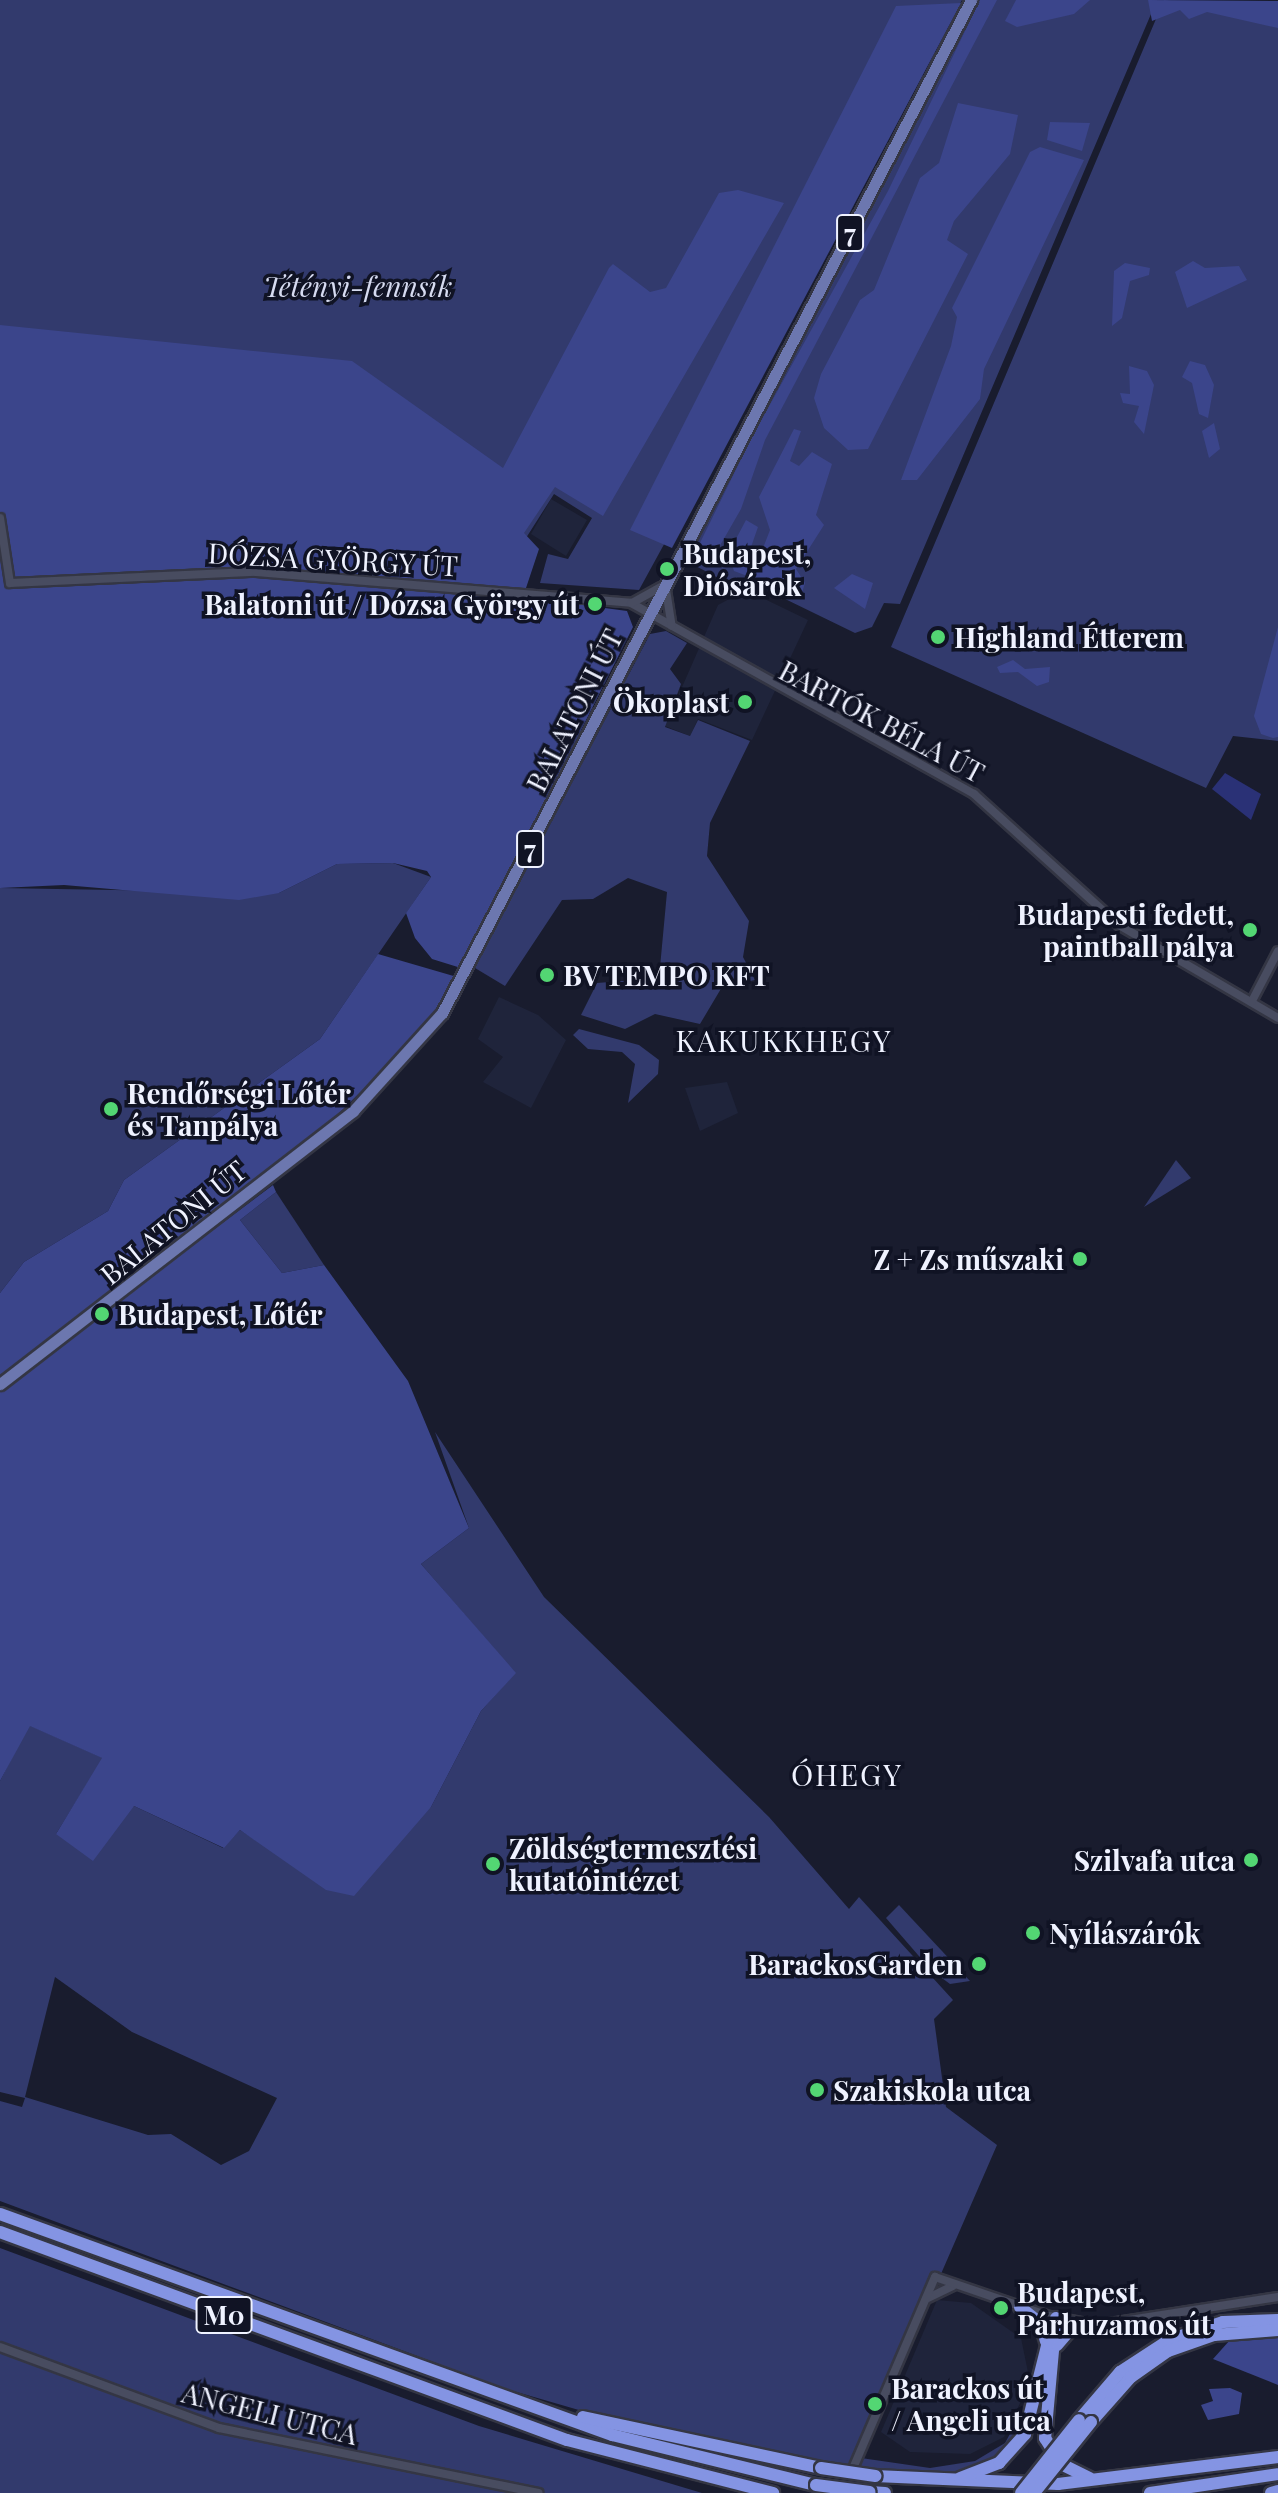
<!DOCTYPE html>
<html>
<head>
<meta charset="utf-8">
<style>
  body { margin:0 }
  #map { position:relative; width:1278px; height:2493px; overflow:hidden; background:#191c2e; font-family:"Playfair Display",serif }
  div>[style] { position:absolute }
  [style*='--x'] { left:calc(var(--x)*1px); top:calc(var(--y)*1px); width:calc(var(--w)*1px); rotate:calc(var(--a)*1deg) }
  .built>* { inset:0; background:#1f243b }
  .green>* { inset:0; background:#323a6d }
  .forest>* { inset:0; background:#3b458b }
  .water>* { inset:0; background:#2a3176 }
  .roads { filter:drop-shadow(2px 0 #343644) drop-shadow(-2px 0 #343644) drop-shadow(0 2px #343644) drop-shadow(0 -2px #343644) }
  .minor>* { height:8px; margin:-4px; padding:0 4px; transform-origin:4px; border-radius:4px; background:#484c60 }
  .major>* { height:11px; margin:-5.5px; padding:0 5.5px; transform-origin:5.5px; border-radius:5.5px; background:#6c77af }
  .highway>* { height:12px; margin:-6px; padding:0 6px; transform-origin:6px; border-radius:6px; background:#8494e3 }
  .bridges { filter:drop-shadow(2px 0 #343644) drop-shadow(-2px 0 #343644) drop-shadow(0 2px #343644) drop-shadow(0 -2px #343644) }
  .highway-bridge>* { height:12px; margin:-6px; padding:0 6px; transform-origin:6px; border-radius:6px; background:#8494e3 }
  .dots>* { width:22px; height:22px; translate:-50% -50%; box-sizing:border-box; border:4px solid #101324; border-radius:50% }
  span { translate:-50% -50%; white-space:nowrap; text-align:center; line-height:1.15; -webkit-text-stroke:7px #101324; paint-order:stroke }
  .shield-label span { padding:2px 6px; background:#101324; border:2px solid; border-radius:6px; -webkit-text-stroke-width:0 }
  .shield-label { font-size:26px; color:#eff2ff; font-weight:700 }
  .park-label { font-size:28px; color:#d6dbf0; font-style:italic }
  .poi-label { font-size:28px; color:#eff2ff; font-weight:700 }
  .left { translate:0 -50%; text-align:left }
  .right { translate:-100% -50%; text-align:right }
  .street-label { font-size:28px; color:#eff2ff }
  .neighbourhood-label { font-size:30px; color:#eff2ff; letter-spacing:2px }
</style>
</head>
<body>
<div id="map">
  <div class="built">
    <i style="clip-path:polygon(551px 499px,587px 520px,566px 556px,531px 534px)"></i>
    <i style="clip-path:polygon(746px 590px,808px 620px,752px 740px,698px 719px,690px 736px,665px 726px,718px 605px)"></i>
    <i style="clip-path:polygon(499px 997px,538px 1015px,566px 1040px,531px 1108px,483px 1082px,503px 1057px,478px 1039px)"></i>
    <i style="clip-path:polygon(727px 1082px,738px 1113px,700px 1131px,685px 1088px)"></i>
    <i style="clip-path:polygon(937px 2300px,971px 2303px,1021px 2338px,1030px 2382px,1004px 2437px,970px 2454px,910px 2452px,881px 2432px)"></i>
  </div>
  <div class="green">
    <i style="clip-path:polygon(0 0,962px 0,639px 590px,540px 583px,548px 554px,568px 559px,592px 518px,554px 494px,526px 538px,0 467px)"></i>
    <i style="clip-path:polygon(978px 0,1157px 0,900px 604px,884px 603px,872px 627px,855px 633px,746px 580px,735px 587px,692px 564px,692px 553px)"></i>
    <i style="clip-path:polygon(1164px 0,1278px 20px,1278px 741px,1233px 736px,1206px 788px,891px 647px)"></i>
    <i style="clip-path:polygon(666px 631px,687px 643px,670px 669px,681px 684px,665px 727px,690px 736px,698px 720px,750px 741px,710px 823px,707px 856px,749px 921px,743px 957px,755px 980px,722px 987px,700px 1024px,655px 1014px,625px 1029px,581px 1015px,597px 983px,659px 978px,667px 892px,628px 878px,593px 899px,562px 900px,505px 986px,475px 968px,650px 634px)"></i>
    <i style="clip-path:polygon(393px 863px,431px 877px,320px 1039px,124px 1180px,108px 1211px,24px 1262px,0 1293px,0 888px,279px 893px,337px 864px)"></i>
    <i style="clip-path:polygon(579px 1029px,639px 1045px,659px 1060px,658px 1074px,628px 1103px,635px 1064px,622px 1052px,588px 1049px,573px 1035px)"></i>
    <i style="clip-path:polygon(1176px 1160px,1191px 1178px,1144px 1207px)"></i>
    <i style="clip-path:polygon(276px 1192px,324px 1265px,282px 1273px,240px 1220px)"></i>
    <i style="clip-path:polygon(evenodd,435px 1432px,544px 1597px,769px 1817px,849px 1909px,859px 1897px,953px 2000px,934px 2019px,946px 2107px,997px 2145px,861px 2458px,930px 2468px,975px 2461px,1005px 2443px,1017px 2421px,1025px 2422px,1000px 2458px,961px 2476px,871px 2472px,603px 2417px,506px 2389px,0 2201px,0 2101px,22px 2107px,25px 2098px,0 2092px,0 1781px,29px 1725px,103px 1758px,56px 1834px,134px 1806px,223px 1848px,240px 1830px,302px 1870px,431px 1807px,481px 1711px,515px 1673px,421px 1564px,469px 1528px,435px 1432px,55px 1977px,132px 2032px,277px 2098px,249px 2151px,221px 2165px,171px 2134px,148px 2135px,25px 2097px,55px 1977px)"></i>
    <i style="clip-path:polygon(899px 1905px,970px 1981px,950px 1984px,931px 1970px,886px 1918px)"></i>
    <i style="clip-path:polygon(0 2248px,479px 2426px,702px 2493px,0 2493px)"></i>
  </div>
  <div class="forest">
    <i style="clip-path:polygon(980px 0,997px 0,765px 440px,741px 509px,714px 556px,701px 564px,695px 553px,751px 439px,888px 191px)"></i>
    <i style="clip-path:polygon(1016px 0,1090px 0,1074px 14px,1017px 27px,1005px 21px)"></i>
    <i style="clip-path:polygon(1148px 0,1278px 1px,1278px 28px,1207px 12px,1189px 19px,1180px 10px,1152px 21px)"></i>
    <i style="clip-path:polygon(961px 3px,672px 548px,630px 530px,896px 6px)"></i>
    <i style="clip-path:polygon(958px 103px,1018px 115px,1010px 154px,954px 221px,947px 240px,968px 254px,868px 449px,848px 450px,824px 428px,814px 398px,821px 374px,860px 300px,874px 290px,920px 178px,939px 163px)"></i>
    <i style="clip-path:polygon(1050px 122px,1090px 123px,1082px 151px,1047px 140px)"></i>
    <i style="clip-path:polygon(1040px 147px,1084px 160px,984px 369px,980px 399px,917px 480px,901px 480px,951px 346px,957px 317px,952px 308px,1030px 152px)"></i>
    <i style="clip-path:polygon(738px 190px,784px 203px,603px 516px,555px 487px,524px 533px,539px 549px,523px 597px,627px 611px,633px 627px,461px 968px,432px 959px,415px 938px,406px 913px,431px 877px,427px 871px,393px 863px,337px 864px,279px 893px,239px 900px,64px 885px,0 888px,0 325px,352px 361px,503px 468px,609px 268px,613px 264px,650px 292px,666px 288px,719px 193px)"></i>
    <i style="clip-path:polygon(1193px 261px,1205px 268px,1239px 266px,1247px 280px,1187px 308px,1175px 272px)"></i>
    <i style="clip-path:polygon(1125px 263px,1150px 268px,1149px 275px,1130px 281px,1122px 318px,1112px 326px,1114px 271px)"></i>
    <i style="clip-path:polygon(1190px 361px,1205px 365px,1214px 385px,1208px 418px,1199px 414px,1192px 383px,1182px 377px)"></i>
    <i style="clip-path:polygon(1129px 366px,1147px 371px,1154px 385px,1144px 434px,1134px 422px,1139px 406px,1123px 403px,1120px 393px,1130px 394px)"></i>
    <i style="clip-path:polygon(1214px 423px,1220px 449px,1209px 458px,1202px 431px)"></i>
    <i style="clip-path:polygon(794px 429px,801px 431px,790px 461px,799px 466px,812px 452px,832px 464px,816px 515px,824px 525px,796px 569px,805px 583px,801px 596px,734px 571px,728px 554px,746px 520px,758px 527px,750px 550px,763px 548px,770px 530px,759px 497px)"></i>
    <i style="clip-path:polygon(852px 574px,873px 583px,865px 609px,834px 588px)"></i>
    <i style="clip-path:polygon(1278px 627px,1278px 737px,1273px 738px,1261px 734px,1254px 716px)"></i>
    <i style="clip-path:polygon(1013px 660px,1025px 669px,1050px 667px,1049px 682px,1037px 686px,1018px 672px,1000px 673px,997px 667px)"></i>
    <i style="clip-path:polygon(378px 954px,457px 977px,426px 1028px,336px 1116px,180px 1239px,159px 1245px,138px 1272px,116px 1278px,106px 1297px,0 1375px,0 1293px,24px 1262px,108px 1211px,124px 1180px,320px 1039px)"></i>
    <i style="clip-path:polygon(273px 1185px,276px 1192px,240px 1220px,282px 1273px,324px 1265px,408px 1381px,469px 1528px,421px 1564px,516px 1673px,481px 1711px,431px 1807px,354px 1896px,326px 1890px,240px 1830px,224px 1848px,134px 1806px,93px 1861px,56px 1834px,102px 1758px,30px 1726px,0 1781px,0 1390px)"></i>
    <i style="clip-path:polygon(1278px 2337px,1278px 2385px,1213px 2359px,1230px 2340px)"></i>
    <i style="clip-path:polygon(1230px 2388px,1242px 2393px,1239px 2414px,1208px 2420px,1201px 2405px,1213px 2401px,1209px 2389px)"></i>
  </div>
  <div class="water">
    <i style="clip-path:polygon(1225px 773px,1261px 794px,1251px 820px,1212px 789px)"></i>
  </div>
  <div class="roads">
    <div class="minor">
      <i style="--x:0;--y:518;--w:66;--a:81.3"></i>
      <i style="--x:10;--y:583;--w:246;--a:-2.6"></i>
      <i style="--x:256;--y:572;--w:376;--a:4.7"></i>
      <i style="--x:631;--y:603;--w:393;--a:29.1"></i>
      <i style="--x:974;--y:794;--w:195;--a:42.1"></i>
      <i style="--x:1119;--y:925;--w:184;--a:30.3"></i>
      <i style="--x:666;--y:590;--w:36;--a:81"></i>
      <i style="--x:632;--y:603;--w:33;--a:-29"></i>
      <i style="--x:1252;--y:1001;--w:56;--a:-62.5"></i>
      <i style="--x:926;--y:2299;--w:30;--a:-26"></i>
      <i style="--x:0;--y:2347;--w:233;--a:20.3"></i>
      <i style="--x:219;--y:2428;--w:326;--a:11.5"></i>
      <i style="--x:854;--y:2466;--w:206;--a:-66.8"></i>
      <i style="--x:935;--y:2277;--w:120;--a:18.9"></i>
      <i style="--x:1049;--y:2316;--w:49;--a:10.6"></i>
      <i style="--x:1097;--y:2325;--w:183;--a:-8.8"></i>
    </div>
    <div class="major">
      <i style="--x:0;--y:1384;--w:446;--a:-37.7"></i>
      <i style="--x:353;--y:1111;--w:132;--a:-47.8"></i>
      <i style="--x:442;--y:1013;--w:1143;--a:-62.43"></i>
    </div>
    <div class="highway">
      <i style="--x:0;--y:2214;--w:651;--a:19.86"></i>
      <i style="--x:612;--y:2435;--w:210;--a:13.8"></i>
      <i style="--x:0;--y:2232;--w:604;--a:20.15"></i>
      <i style="--x:567;--y:2440;--w:213;--a:14.4"></i>
      <i style="--x:1020;--y:2307;--w:27;--a:39"></i>
      <i style="--x:1041;--y:2324;--w:18;--a:74"></i>
      <i style="--x:1056;--y:2318;--w:121;--a:95.2"></i>
      <i style="--x:1045;--y:2438;--w:31;--a:58"></i>
      <i style="--x:1061;--y:2464;--w:32;--a:26"></i>
      <i style="--x:1057;--y:2345;--w:18;--a:-49"></i>
      <i style="--x:1069;--y:2331;--w:29;--a:-12"></i>
      <i style="--x:583;--y:2417;--w:243;--a:12.1"></i>
      <i style="--x:1079;--y:2420;--w:63;--a:-49.5"></i>
      <i style="--x:1120;--y:2372;--w:59;--a:-33.1"></i>
      <i style="--x:1169;--y:2340;--w:57;--a:-18.4"></i>
      <i style="--x:1223;--y:2322;--w:55;--a:-2.1"></i>
      <i style="--x:1091;--y:2422;--w:60;--a:-48.4"></i>
      <i style="--x:1131;--y:2377;--w:45;--a:-35.1"></i>
      <i style="--x:1168;--y:2351;--w:49;--a:-19.2"></i>
      <i style="--x:1214;--y:2335;--w:64;--a:-4.5"></i>
      <i style="--x:875;--y:2476;--w:183;--a:2.5"></i>
      <i style="--x:1058;--y:2484;--w:222;--a:-7"></i>
      <i style="--x:960;--y:2478;--w:42;--a:-21"></i>
      <i style="--x:999;--y:2463;--w:39;--a:-48"></i>
      <i style="--x:1025;--y:2434;--w:107;--a:-76"></i>
      <i style="--x:870;--y:2492;--w:15;--a:4"></i>
      <i style="--x:1150;--y:2493;--w:129;--a:-8.4"></i>
      <i style="--x:1271;--y:2493;--w:7;--a:-16"></i>
    </div>
  </div>
  <div class="bridges">
    <div class="highway-bridge">
      <i style="--x:821;--y:2468;--w:55;--a:8.4"></i>
      <i style="--x:816;--y:2485;--w:54;--a:7.4"></i>
      <i style="--x:1021;--y:2493;--w:93;--a:-51.5"></i>
      <i style="--x:1034;--y:2493;--w:91;--a:-51.2"></i>
    </div>
  </div>
  <div class="dots">
    <i style="left:667px;top:569px;background:#53d673"></i>
    <i style="left:595px;top:604px;background:#53d673"></i>
    <i style="left:938px;top:637px;background:#53d673"></i>
    <i style="left:745px;top:702px;background:#53d673"></i>
    <i style="left:1250px;top:930px;background:#53d673"></i>
    <i style="left:547px;top:975px;background:#53d673"></i>
    <i style="left:111px;top:1109px;background:#53d673"></i>
    <i style="left:1080px;top:1259px;background:#53d673"></i>
    <i style="left:102px;top:1314px;background:#53d673"></i>
    <i style="left:1251px;top:1860px;background:#53d673"></i>
    <i style="left:493px;top:1864px;background:#53d673"></i>
    <i style="left:1033px;top:1933px;background:#53d673"></i>
    <i style="left:979px;top:1964px;background:#53d673"></i>
    <i style="left:817px;top:2090px;background:#53d673"></i>
    <i style="left:1001px;top:2308px;background:#53d673"></i>
    <i style="left:875px;top:2404px;background:#53d673"></i>
  </div>
  <div class="shield-label">
    <span style="left:850px;top:233px">7</span>
    <span style="left:530px;top:849px">7</span>
    <span style="left:224px;top:2315px">M0</span>
  </div>
  <div class="park-label">
    <span style="left:358px;top:286px">Tétényi-fennsík</span>
  </div>
  <div class="poi-label">
    <span class="left" style="left:683px;top:569px">Budapest,<br>Diósárok</span>
    <span class="right" style="left:579px;top:604px">Balatoni út / Dózsa György út</span>
    <span class="left" style="left:954px;top:637px">Highland Étterem</span>
    <span class="right" style="left:729px;top:702px">Ökoplast</span>
    <span class="right" style="left:1234px;top:930px">Budapesti fedett,<br>paintball pálya</span>
    <span class="left" style="left:563px;top:975px">BV TEMPO KFT</span>
    <span class="left" style="left:127px;top:1109px">Rendőrségi Lőtér<br>és Tanpálya</span>
    <span class="right" style="left:1064px;top:1259px">Z + Zs műszaki</span>
    <span class="left" style="left:118px;top:1314px">Budapest, Lőtér</span>
    <span class="left" style="left:509px;top:1864px">Zöldségtermesztési<br>kutatóintézet</span>
    <span class="right" style="left:1235px;top:1860px">Szilvafa utca</span>
    <span class="left" style="left:1049px;top:1933px">Nyílászárók</span>
    <span class="right" style="left:963px;top:1964px">BarackosGarden</span>
    <span class="left" style="left:833px;top:2090px">Szakiskola utca</span>
    <span class="left" style="left:1017px;top:2308px">Budapest,<br>Párhuzamos út</span>
    <span class="left" style="left:891px;top:2404px">Barackos út<br>/ Angeli utca</span>
  </div>
  <div class="street-label">
    <span style="left:333px;top:559px;rotate:3deg">DÓZSA GYÖRGY ÚT</span>
    <span style="left:574px;top:710px;rotate:-63deg">BALATONI ÚT</span>
    <span style="left:882px;top:721px;rotate:28deg">BARTÓK BÉLA ÚT</span>
    <span style="left:173px;top:1222px;rotate:-39deg">BALATONI ÚT</span>
    <span style="left:270px;top:2413px;rotate:14deg">ANGELI UTCA</span>
  </div>
  <div class="neighbourhood-label">
    <span style="left:784px;top:1040px">KAKUKKHEGY</span>
    <span style="left:847px;top:1774px">ÓHEGY</span>
  </div>
</div>
</body>
</html>
